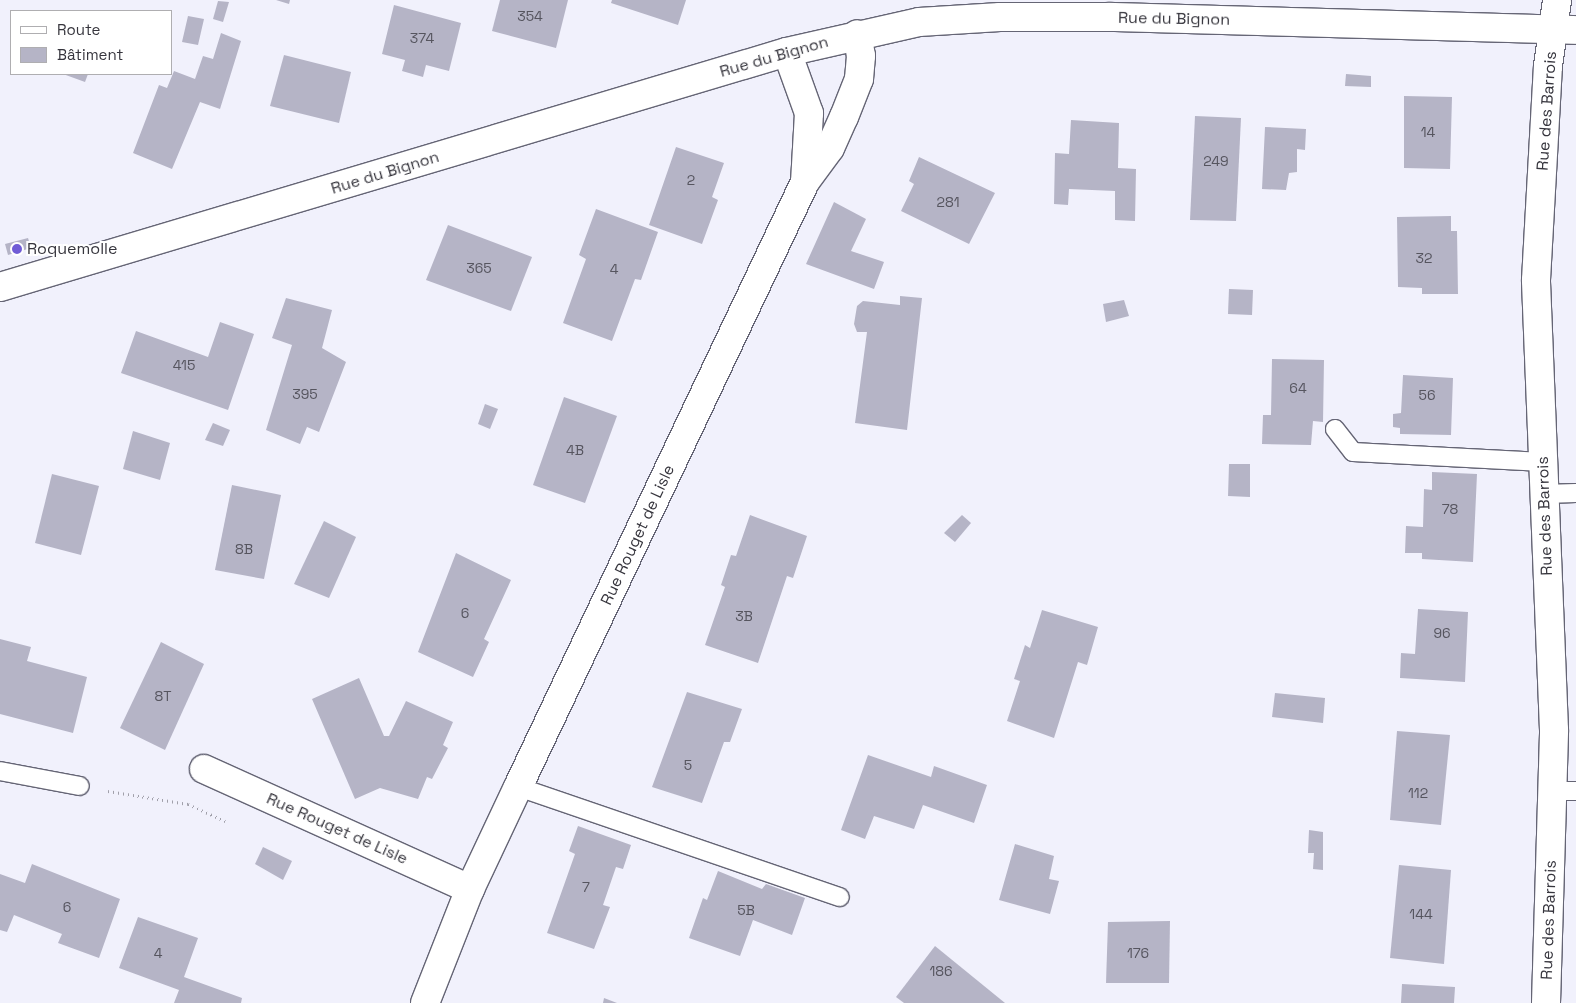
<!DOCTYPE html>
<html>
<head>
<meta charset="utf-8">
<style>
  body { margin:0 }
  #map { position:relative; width:1576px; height:1003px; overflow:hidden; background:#f1f1fc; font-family:"Space Grotesk",sans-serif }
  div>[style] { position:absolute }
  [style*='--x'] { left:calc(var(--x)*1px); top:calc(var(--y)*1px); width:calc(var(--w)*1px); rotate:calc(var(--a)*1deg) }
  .building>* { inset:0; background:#b5b4c6 }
  .path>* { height:3px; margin-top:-1.5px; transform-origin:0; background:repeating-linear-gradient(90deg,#a1a0aa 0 1px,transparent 0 5px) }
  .roads { filter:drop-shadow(1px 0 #656575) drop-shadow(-1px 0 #656575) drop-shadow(0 1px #656575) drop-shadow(0 -1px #656575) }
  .service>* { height:18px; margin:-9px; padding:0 9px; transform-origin:9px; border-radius:9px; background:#fff }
  .minor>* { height:28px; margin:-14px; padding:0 14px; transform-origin:14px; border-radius:14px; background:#fff }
  .dots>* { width:14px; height:14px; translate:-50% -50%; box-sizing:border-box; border:2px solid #fff; border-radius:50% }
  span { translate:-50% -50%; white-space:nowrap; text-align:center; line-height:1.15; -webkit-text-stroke:4px #fff; paint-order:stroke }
  .number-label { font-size:14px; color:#56555f }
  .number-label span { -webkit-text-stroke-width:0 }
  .street-label { font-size:16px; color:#36353d }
  .poi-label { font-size:16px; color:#36353d }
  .left { translate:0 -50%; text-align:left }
  .legend { position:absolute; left:10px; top:10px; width:162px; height:65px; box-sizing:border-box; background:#fff; border:1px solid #afaeb1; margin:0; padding:6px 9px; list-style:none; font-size:15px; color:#36353d }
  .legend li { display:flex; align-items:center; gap:10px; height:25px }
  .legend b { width:25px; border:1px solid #afaeb1 }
</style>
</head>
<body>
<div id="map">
  <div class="building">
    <i style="clip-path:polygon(276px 0,290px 0,289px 4px)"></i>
    <i style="clip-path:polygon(500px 0,568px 0,556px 48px,492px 31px)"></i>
    <i style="clip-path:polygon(612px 0,686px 0,678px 25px,611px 3px)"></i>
    <i style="clip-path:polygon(218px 1px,229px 2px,223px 22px,213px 19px)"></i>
    <i style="clip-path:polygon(394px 5px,461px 23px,449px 71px,426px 65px,423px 77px,402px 71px,405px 60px,382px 54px)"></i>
    <i style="clip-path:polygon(188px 16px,204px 19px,198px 45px,182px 42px)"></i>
    <i style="clip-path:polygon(221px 33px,241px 41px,220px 109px,200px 102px,172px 169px,133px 153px,159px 85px,167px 88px,174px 71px,195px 79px,203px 56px,213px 59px)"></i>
    <i style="clip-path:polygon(284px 55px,351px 72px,339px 123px,270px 106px)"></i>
    <i style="clip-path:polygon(63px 74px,88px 74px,85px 82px)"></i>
    <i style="clip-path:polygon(1346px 74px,1371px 76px,1371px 87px,1345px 86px)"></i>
    <i style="clip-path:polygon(1404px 96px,1452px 97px,1450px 169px,1404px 168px)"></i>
    <i style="clip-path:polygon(1195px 116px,1241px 118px,1236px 221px,1190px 220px)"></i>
    <i style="clip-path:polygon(1071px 120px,1119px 123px,1118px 168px,1136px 169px,1135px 221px,1115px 220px,1115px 191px,1069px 189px,1068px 205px,1054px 204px,1055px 153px,1069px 154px)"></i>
    <i style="clip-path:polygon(1265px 127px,1306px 129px,1305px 150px,1297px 149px,1297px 172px,1289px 173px,1286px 190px,1262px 189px)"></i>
    <i style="clip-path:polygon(676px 147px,724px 163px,712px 197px,718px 200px,702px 244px,649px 225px)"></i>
    <i style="clip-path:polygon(919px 157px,995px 193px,969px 244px,901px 211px,914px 184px,909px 181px)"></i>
    <i style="clip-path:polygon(834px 202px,866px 219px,851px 251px,884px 262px,874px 289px,806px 264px)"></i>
    <i style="clip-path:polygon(596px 209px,658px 232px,641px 280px,635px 279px,612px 341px,563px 323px,586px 259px,579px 255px)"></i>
    <i style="clip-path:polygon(1451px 216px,1451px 231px,1457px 231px,1458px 294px,1422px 294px,1422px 288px,1398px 287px,1397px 217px)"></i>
    <i style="clip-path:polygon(448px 225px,532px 257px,511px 311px,426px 280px)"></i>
    <i style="clip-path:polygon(28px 238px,31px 248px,8px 255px,5px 244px)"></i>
    <i style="clip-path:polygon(1229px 289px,1253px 290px,1252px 315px,1228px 314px)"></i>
    <i style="clip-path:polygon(900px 296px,922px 298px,907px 430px,855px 423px,867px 332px,857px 332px,854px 324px,857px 306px,863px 301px,900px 305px)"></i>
    <i style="clip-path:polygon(286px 298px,332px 310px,322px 348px,346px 362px,319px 432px,307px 427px,300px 444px,266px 430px,292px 345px,272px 338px)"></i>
    <i style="clip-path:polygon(1124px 300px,1129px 316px,1106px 322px,1103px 304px)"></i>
    <i style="clip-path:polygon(220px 322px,254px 334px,228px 410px,121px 373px,136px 331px,208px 357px)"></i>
    <i style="clip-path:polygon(1272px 359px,1324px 360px,1323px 422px,1313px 421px,1311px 445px,1262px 444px,1263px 415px,1271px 415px)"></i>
    <i style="clip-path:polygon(1403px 375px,1453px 378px,1451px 435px,1400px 434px,1400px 428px,1393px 427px,1393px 414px,1401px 413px)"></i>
    <i style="clip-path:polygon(564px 397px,617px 416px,585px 503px,533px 485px)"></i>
    <i style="clip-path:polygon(485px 404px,498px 409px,490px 429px,478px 424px)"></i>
    <i style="clip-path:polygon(213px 423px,230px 430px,223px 446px,205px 440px)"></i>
    <i style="clip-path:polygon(133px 431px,170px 443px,160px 480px,123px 469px)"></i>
    <i style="clip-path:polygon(1229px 464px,1250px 464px,1250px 497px,1228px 496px)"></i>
    <i style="clip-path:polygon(1432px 472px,1477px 474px,1473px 562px,1422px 559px,1422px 553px,1405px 553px,1406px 526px,1423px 527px,1424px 489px,1432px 490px)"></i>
    <i style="clip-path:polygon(52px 474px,99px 486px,81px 555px,35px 543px)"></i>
    <i style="clip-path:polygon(232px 485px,281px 495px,264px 579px,215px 570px)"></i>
    <i style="clip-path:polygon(750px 515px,807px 536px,793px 578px,787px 576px,758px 663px,705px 645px,725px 587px,721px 585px,731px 555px,736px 556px)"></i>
    <i style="clip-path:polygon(962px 515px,971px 523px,955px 542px,944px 533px)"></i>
    <i style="clip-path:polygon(324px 521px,356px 537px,329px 598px,294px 584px)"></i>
    <i style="clip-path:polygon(456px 553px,511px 580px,484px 639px,489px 642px,473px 677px,418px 652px)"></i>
    <i style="clip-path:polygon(1418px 609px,1468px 612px,1465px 682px,1400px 678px,1401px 653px,1415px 654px)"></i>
    <i style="clip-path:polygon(1042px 610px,1098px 627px,1087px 665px,1078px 662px,1054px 738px,1007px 721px,1020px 681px,1014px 679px,1025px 645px,1030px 648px)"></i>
    <i style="clip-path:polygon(0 639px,31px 647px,27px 661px,87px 677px,73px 733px,0 714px)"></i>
    <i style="clip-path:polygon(161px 642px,204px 664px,165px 750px,120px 728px)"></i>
    <i style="clip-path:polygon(359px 678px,384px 736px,389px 736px,406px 701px,453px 722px,443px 745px,448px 748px,432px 779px,427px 777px,418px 799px,380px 788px,355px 799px,312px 699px)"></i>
    <i style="clip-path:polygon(687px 692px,742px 709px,730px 742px,724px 742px,702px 803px,652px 787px)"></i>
    <i style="clip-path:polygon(1275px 693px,1325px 698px,1323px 723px,1272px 717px)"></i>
    <i style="clip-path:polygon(1397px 731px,1450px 735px,1441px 825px,1390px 820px)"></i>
    <i style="clip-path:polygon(868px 755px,931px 777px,934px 766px,987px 785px,974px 823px,923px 805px,914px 829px,874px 816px,865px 839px,841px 830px)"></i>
    <i style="clip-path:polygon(578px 826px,631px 845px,623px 869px,616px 867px,603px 905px,610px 907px,594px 949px,547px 933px,575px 854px,569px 851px)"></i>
    <i style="clip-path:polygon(1309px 830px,1323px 832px,1323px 870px,1313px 869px,1314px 853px,1308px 853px)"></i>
    <i style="clip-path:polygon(1015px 844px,1054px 856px,1049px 879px,1059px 881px,1050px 914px,999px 900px)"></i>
    <i style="clip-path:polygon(263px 847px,292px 861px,283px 880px,255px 864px)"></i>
    <i style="clip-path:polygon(32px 864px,120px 899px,99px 958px,58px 943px,62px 934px,14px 915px,7px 932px,0 930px,0 874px,25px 883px)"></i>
    <i style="clip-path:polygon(1399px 865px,1451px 870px,1444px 964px,1390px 958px)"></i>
    <i style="clip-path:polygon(718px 871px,762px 889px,766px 884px,805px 898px,792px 935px,753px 920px,740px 956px,689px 938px,703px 898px,707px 900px)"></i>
    <i style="clip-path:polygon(138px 917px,198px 938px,184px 977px,242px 998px,241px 1003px,174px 1003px,179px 990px,119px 968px)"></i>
    <i style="clip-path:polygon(1170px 921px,1169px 983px,1106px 983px,1108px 922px)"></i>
    <i style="clip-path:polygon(935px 946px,1005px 1003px,904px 1003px,896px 997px)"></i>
    <i style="clip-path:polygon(1402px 984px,1455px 987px,1454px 1003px,1401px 1003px)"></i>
    <i style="clip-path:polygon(604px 998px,617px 1003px,603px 1003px)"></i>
  </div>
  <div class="path">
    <i style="--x:108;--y:791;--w:81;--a:9.2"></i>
    <i style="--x:188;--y:804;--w:41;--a:24.7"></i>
  </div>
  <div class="roads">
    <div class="service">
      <i style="--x:1335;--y:429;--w:29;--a:52"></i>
      <i style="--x:1353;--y:452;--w:190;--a:3"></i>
      <i style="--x:1544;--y:494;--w:32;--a:-2"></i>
      <i style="--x:0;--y:771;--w:81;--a:10.6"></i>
      <i style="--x:518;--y:787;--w:340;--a:18.9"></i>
      <i style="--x:1552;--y:791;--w:24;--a:0"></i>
    </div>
    <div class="minor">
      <i style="--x:787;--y:52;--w:65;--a:70.2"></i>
      <i style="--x:809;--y:113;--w:69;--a:93.3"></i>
      <i style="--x:0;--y:287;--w:821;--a:-16.63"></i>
      <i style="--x:787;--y:52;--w:135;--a:-12.8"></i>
      <i style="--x:919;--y:22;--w:81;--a:-3.5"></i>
      <i style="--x:1000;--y:17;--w:111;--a:0"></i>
      <i style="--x:1111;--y:17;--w:465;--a:1.6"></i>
      <i style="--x:204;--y:769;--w:292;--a:24.3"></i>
      <i style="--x:425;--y:1003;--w:123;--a:-68.5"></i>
      <i style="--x:470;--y:889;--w:113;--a:-64.8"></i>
      <i style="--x:518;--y:787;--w:670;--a:-64.62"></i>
      <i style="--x:805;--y:182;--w:42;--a:-53.7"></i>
      <i style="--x:830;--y:148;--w:34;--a:-66"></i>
      <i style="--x:844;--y:117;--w:41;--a:-68.5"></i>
      <i style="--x:859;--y:79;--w:23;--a:-85"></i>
      <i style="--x:861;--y:56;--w:22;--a:-100"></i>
      <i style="--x:1546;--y:1003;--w:273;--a:-88.3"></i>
      <i style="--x:1554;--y:730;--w:450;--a:-92.3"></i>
      <i style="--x:1536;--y:280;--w:214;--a:-86.8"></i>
      <i style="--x:1548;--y:66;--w:67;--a:-82.2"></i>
    </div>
  </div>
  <div class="dots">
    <i style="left:17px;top:249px;background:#705cd6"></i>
  </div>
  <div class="number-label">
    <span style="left:530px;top:16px">354</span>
    <span style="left:422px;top:38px">374</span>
    <span style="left:1428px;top:132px">14</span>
    <span style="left:1216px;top:161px">249</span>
    <span style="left:691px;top:180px">2</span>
    <span style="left:948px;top:202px">281</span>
    <span style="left:1424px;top:258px">32</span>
    <span style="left:479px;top:268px">365</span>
    <span style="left:614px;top:269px">4</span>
    <span style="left:184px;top:365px">415</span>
    <span style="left:1298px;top:388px">64</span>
    <span style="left:305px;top:394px">395</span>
    <span style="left:1427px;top:395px">56</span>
    <span style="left:575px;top:450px">4B</span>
    <span style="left:1450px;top:509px">78</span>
    <span style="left:244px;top:549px">8B</span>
    <span style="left:465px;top:613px">6</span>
    <span style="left:744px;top:616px">3B</span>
    <span style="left:1442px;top:633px">96</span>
    <span style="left:163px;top:696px">8T</span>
    <span style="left:688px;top:765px">5</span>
    <span style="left:1418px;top:793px">112</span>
    <span style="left:586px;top:887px">7</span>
    <span style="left:67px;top:907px">6</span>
    <span style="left:746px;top:910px">5B</span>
    <span style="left:1421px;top:914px">144</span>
    <span style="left:158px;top:953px">4</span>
    <span style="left:1138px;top:953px">176</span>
    <span style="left:941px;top:971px">186</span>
  </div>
  <div class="street-label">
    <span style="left:1174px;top:19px;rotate:1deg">Rue du Bignon</span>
    <span style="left:774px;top:57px;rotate:-16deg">Rue du Bignon</span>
    <span style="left:1547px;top:111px;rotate:-86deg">Rue des Barrois</span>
    <span style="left:385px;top:173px;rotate:-17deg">Rue du Bignon</span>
    <span style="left:1545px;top:516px;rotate:-92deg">Rue des Barrois</span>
    <span style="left:638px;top:535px;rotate:-65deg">Rue Rouget de Lisle</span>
    <span style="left:337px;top:829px;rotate:24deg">Rue Rouget de Lisle</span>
    <span style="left:1549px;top:920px;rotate:-88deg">Rue des Barrois</span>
  </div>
  <div class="poi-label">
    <span class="left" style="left:27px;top:249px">Roquemolle</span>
  </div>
  <ul class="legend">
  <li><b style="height:6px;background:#fff"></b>Route</li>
  <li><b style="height:14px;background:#b5b4c6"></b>Bâtiment</li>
  </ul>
</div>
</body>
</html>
